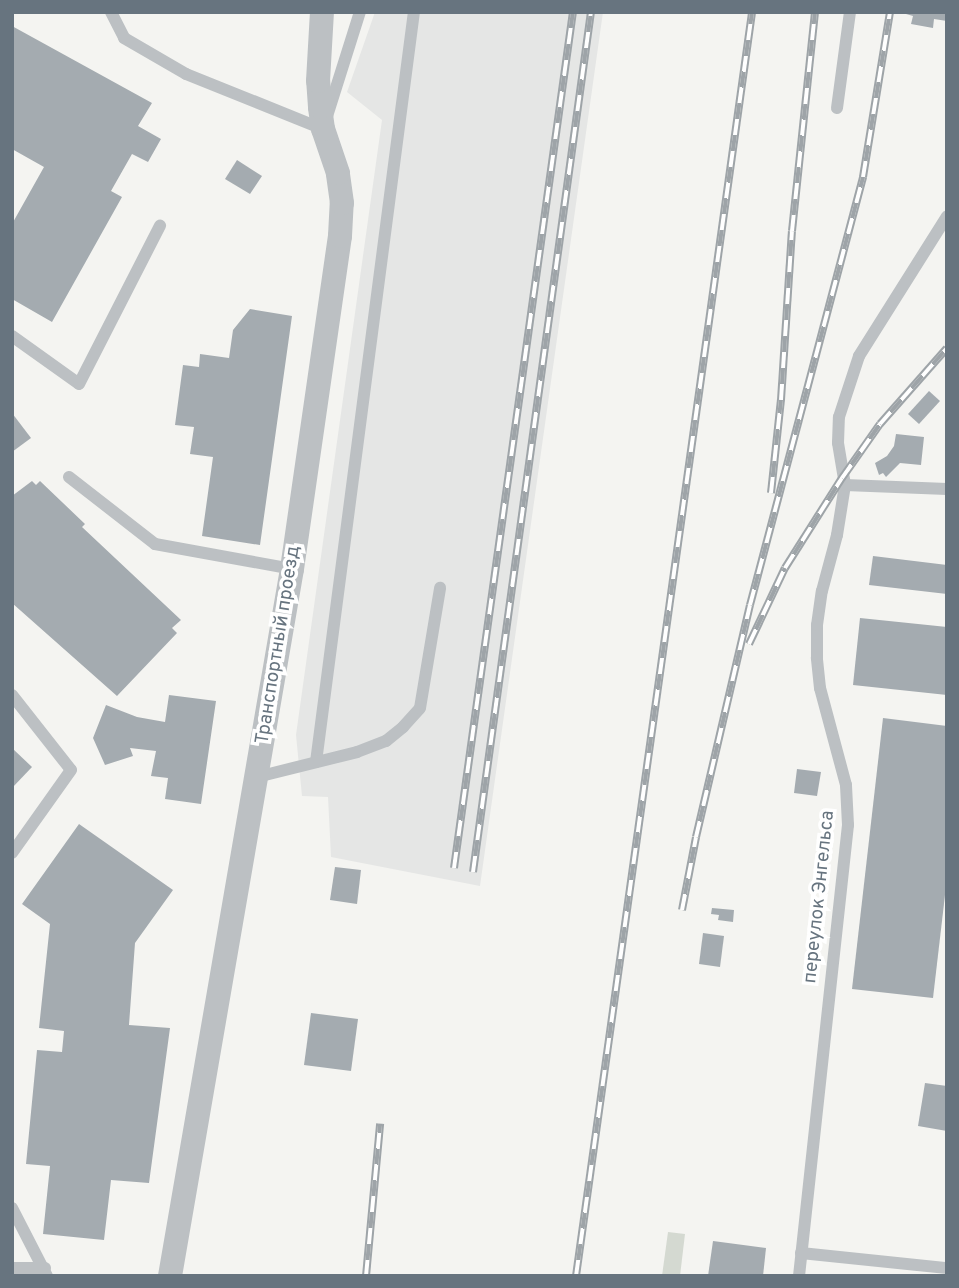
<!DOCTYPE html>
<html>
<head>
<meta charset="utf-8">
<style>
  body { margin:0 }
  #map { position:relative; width:959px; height:1288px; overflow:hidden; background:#f4f4f1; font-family:Overpass,sans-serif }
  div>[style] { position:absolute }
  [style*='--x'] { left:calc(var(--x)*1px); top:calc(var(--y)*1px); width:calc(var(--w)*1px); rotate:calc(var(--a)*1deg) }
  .built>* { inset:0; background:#e5e6e5 }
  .green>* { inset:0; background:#d4d9d1 }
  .building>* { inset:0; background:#a4abb0 }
  .service>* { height:12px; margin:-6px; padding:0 6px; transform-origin:6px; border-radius:6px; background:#bcc0c3 }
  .minor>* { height:24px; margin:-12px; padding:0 12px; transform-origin:12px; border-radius:12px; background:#bcc0c3 }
  .rail>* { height:8px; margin-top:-4px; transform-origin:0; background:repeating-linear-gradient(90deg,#fff 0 16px,#9ea4a8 0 32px); box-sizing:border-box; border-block:2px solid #9ea4a8 }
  span { translate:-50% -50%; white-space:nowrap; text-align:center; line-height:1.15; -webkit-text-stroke:7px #fff; paint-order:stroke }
  .street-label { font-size:19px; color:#67747f }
  .frame { position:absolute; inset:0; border:14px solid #67747f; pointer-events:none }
</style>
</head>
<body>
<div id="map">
  <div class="built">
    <i style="clip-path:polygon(375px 12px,603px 12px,480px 886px,331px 857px,328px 797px,302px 796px,296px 735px,382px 120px,347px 92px)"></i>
  </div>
  <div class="green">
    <i style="clip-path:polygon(668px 1232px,685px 1234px,680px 1276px,662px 1276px)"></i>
  </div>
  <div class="building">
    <i style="clip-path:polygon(899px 12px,947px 12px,947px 21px,934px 19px,933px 28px,911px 24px,913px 16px)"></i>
    <i style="clip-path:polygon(12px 26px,152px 103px,138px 126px,161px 139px,148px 162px,132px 154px,111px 191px,122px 197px,52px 322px,12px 299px,12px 224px,44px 167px,12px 149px)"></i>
    <i style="clip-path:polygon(237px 160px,262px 176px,250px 194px,225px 179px)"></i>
    <i style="clip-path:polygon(250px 309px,292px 316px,260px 545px,202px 536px,213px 457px,190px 454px,194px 427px,175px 425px,183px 365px,199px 367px,200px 354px,229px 358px,233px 330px)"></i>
    <i style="clip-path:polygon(929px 391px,940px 401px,919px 424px,908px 414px)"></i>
    <i style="clip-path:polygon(12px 413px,31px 438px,12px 452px)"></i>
    <i style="clip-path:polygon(896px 434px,924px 437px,921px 465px,900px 463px,886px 477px,883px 473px,879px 475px,875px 463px,887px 456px,894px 446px)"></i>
    <i style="clip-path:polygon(32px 481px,36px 485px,40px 481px,85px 524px,82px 527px,181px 620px,172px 628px,177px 633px,117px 696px,12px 603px,12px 496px)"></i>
    <i style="clip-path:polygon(873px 556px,947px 565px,947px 594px,869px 585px)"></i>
    <i style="clip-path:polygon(860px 618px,947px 627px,947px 695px,853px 685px)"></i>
    <i style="clip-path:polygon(169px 695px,216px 701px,201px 804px,165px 799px,168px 778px,151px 776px,156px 751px,130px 748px,133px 756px,105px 765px,93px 738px,106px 705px,137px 717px,165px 722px)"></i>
    <i style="clip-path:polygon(883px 718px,947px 726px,947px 878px,933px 998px,852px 989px)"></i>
    <i style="clip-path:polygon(12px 748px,32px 767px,12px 788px)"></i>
    <i style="clip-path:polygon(797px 769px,821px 772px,817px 796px,794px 793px)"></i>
    <i style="clip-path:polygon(79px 824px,173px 890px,135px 943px,129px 1025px,170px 1028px,149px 1183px,111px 1180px,104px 1240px,43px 1234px,50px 1166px,26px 1164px,37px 1050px,62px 1052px,64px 1031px,39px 1028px,50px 924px,22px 904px)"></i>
    <i style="clip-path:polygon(335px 867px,361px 870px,357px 904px,330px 900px)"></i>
    <i style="clip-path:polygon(712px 908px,734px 910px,733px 922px,718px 920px,719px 915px,711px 914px)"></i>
    <i style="clip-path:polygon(703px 933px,724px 936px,720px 967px,699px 964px)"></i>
    <i style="clip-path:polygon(311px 1013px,358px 1019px,351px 1071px,304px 1065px)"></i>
    <i style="clip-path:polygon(925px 1083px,947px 1086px,947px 1131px,918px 1126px)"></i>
    <i style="clip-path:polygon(713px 1241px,766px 1248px,763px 1276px,708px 1276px)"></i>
  </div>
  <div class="service">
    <i style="--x:111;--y:12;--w:29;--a:63"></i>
    <i style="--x:124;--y:38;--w:72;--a:30.1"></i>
    <i style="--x:186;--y:74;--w:148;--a:21.9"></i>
    <i style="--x:323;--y:129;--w:123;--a:-72.5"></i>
    <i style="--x:837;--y:108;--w:97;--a:-82.3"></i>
    <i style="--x:12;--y:336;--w:82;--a:35.6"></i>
    <i style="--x:79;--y:384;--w:178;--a:-62.9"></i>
    <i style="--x:69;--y:477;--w:109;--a:37.9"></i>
    <i style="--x:155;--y:544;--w:139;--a:10.3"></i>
    <i style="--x:845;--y:485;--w:102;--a:2.2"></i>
    <i style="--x:12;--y:695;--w:95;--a:51.8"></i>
    <i style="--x:71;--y:770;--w:102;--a:125.4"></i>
    <i style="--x:316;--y:762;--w:756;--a:-82.56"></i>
    <i style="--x:257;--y:777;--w:103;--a:-14"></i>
    <i style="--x:357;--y:752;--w:31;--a:-21"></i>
    <i style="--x:386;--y:741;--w:22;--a:-39"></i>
    <i style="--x:403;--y:727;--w:25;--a:-48"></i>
    <i style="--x:420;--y:708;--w:122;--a:-80.5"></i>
    <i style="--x:12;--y:1208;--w:76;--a:62.8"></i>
    <i style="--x:801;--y:1253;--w:147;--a:5.9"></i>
    <i style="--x:12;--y:1268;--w:33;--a:0"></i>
    <i style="--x:799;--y:1276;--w:454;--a:-83.8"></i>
    <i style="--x:848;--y:825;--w:40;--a:-92.9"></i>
    <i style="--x:846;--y:785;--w:100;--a:-105"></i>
    <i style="--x:820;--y:688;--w:30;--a:-96"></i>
    <i style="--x:817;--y:658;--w:33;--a:-90"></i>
    <i style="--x:817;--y:625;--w:34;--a:-82"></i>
    <i style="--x:822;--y:591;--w:58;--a:-75"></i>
    <i style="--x:837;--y:535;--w:51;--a:-80.9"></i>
    <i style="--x:845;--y:485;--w:43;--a:-99.5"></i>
    <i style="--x:838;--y:443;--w:26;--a:-88"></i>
    <i style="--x:839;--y:417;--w:64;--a:-71.8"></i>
    <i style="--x:859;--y:356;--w:165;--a:-57.8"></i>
  </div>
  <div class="minor">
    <i style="--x:170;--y:1276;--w:717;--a:-80.21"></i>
    <i style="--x:292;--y:569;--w:336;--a:-81.8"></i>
    <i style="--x:340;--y:236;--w:33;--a:-87"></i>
    <i style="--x:342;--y:203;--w:30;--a:-98"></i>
    <i style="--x:338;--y:173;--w:46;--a:-108.8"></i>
    <i style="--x:323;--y:129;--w:22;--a:-98"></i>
    <i style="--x:320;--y:107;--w:26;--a:-94"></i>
    <i style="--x:318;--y:81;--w:69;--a:-86.7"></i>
  </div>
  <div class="rail">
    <i style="--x:771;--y:493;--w:94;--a:-83.9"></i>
    <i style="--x:781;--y:400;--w:169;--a:-86.3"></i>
    <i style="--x:792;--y:231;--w:220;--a:-84"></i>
    <i style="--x:749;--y:644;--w:84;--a:-64.7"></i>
    <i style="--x:785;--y:568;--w:107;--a:-57.7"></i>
    <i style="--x:842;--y:478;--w:66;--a:-54.9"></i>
    <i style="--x:880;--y:424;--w:101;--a:-48.6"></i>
    <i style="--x:454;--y:868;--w:864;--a:-82.09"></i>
    <i style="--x:473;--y:872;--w:868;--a:-82.19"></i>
    <i style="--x:682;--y:910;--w:74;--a:-79.1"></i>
    <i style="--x:696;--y:837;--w:238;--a:-76.9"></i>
    <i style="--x:750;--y:605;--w:443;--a:-75.2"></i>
    <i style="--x:863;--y:177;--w:167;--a:-80.7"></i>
    <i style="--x:366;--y:1276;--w:153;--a:-84.7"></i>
    <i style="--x:576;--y:1276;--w:1276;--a:-82.07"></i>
  </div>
  <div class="street-label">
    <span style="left:279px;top:645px;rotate:-81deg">Транспортный проезд</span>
    <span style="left:820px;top:897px;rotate:-84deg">переулок Энгельса</span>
  </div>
  <div class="frame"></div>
</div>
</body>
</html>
